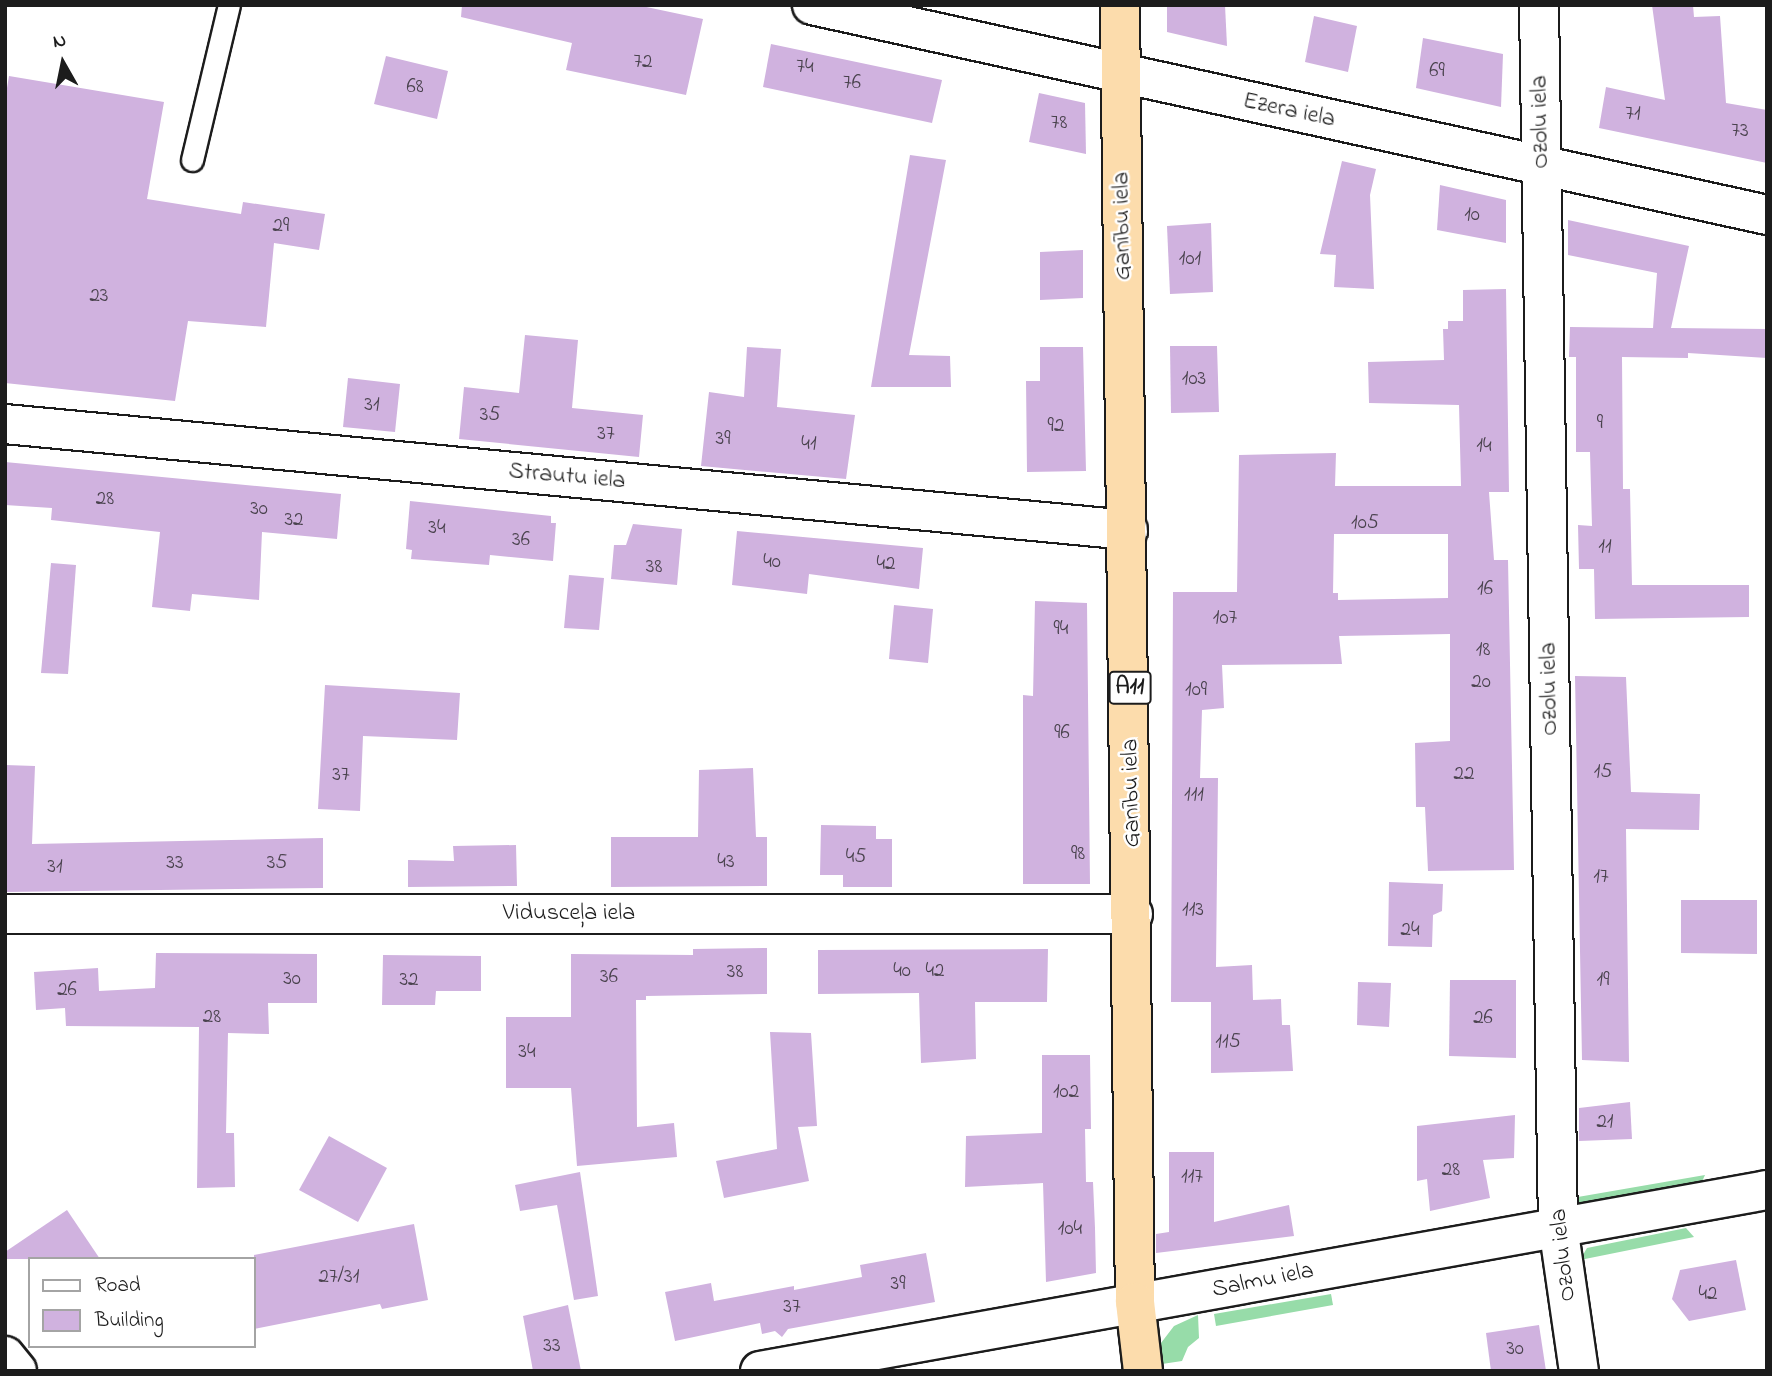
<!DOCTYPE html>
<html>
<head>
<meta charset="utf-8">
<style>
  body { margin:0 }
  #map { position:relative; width:1772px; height:1376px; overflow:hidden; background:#fff; font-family:"Indie Flower",sans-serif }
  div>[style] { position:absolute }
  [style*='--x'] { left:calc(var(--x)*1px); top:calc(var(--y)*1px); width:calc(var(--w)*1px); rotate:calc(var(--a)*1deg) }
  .green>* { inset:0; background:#97dca9 }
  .building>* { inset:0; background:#d0b2df }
  .roads { filter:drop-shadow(2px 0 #1c1c1c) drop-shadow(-2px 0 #1c1c1c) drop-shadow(0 2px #1c1c1c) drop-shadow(0 -2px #1c1c1c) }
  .lane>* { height:21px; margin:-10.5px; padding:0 10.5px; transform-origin:10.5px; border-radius:10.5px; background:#fff }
  .street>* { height:38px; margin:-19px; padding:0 19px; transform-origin:19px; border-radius:19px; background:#fff }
  .secondary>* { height:38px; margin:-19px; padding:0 19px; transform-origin:19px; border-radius:19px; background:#fff }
  .highway>* { height:38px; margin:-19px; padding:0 19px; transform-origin:19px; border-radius:19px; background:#fcdcac }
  span { translate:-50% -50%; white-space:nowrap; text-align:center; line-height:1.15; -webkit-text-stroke:5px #fff; paint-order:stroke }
  .number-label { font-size:21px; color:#49424d }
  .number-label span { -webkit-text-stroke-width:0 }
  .shield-label span { padding:2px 5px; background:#fff; border:2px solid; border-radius:5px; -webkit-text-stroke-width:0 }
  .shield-label { font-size:23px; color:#1c1c1c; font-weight:700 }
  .street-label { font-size:24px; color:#1c1c1c }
  .frame { position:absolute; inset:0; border:7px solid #1c1c1c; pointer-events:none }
  .legend { position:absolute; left:28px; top:1257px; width:228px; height:91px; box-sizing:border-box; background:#fff; border:2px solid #a4a4a4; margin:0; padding:9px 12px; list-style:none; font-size:21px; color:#1c1c1c }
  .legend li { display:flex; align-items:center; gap:14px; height:35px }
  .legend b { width:35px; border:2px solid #a4a4a4 }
  .north { position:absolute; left:28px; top:28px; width:70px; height:70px; -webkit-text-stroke:5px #fff; paint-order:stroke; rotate:351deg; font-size:19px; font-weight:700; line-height:28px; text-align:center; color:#1c1c1c }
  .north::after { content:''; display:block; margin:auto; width:24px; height:32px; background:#1c1c1c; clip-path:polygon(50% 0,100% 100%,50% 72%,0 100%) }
</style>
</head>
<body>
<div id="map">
  <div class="green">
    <i style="clip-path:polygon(1705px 1175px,1700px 1186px,1586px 1206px,1572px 1198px)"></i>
    <i style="clip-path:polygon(1686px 1228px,1694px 1237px,1580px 1260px,1587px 1248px)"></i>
    <i style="clip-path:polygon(1331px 1294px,1333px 1305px,1216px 1326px,1214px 1314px)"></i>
    <i style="clip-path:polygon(1198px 1315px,1199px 1338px,1188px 1347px,1182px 1361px,1162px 1364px,1161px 1343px,1174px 1326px)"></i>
  </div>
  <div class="building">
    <i style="clip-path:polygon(462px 5px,637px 5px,703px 19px,686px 95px,566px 70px,572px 43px,461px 17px)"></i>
    <i style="clip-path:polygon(1167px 5px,1225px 5px,1227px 46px,1167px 32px)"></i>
    <i style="clip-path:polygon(1652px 5px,1693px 5px,1694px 17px,1720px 16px,1726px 103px,1767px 110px,1767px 163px,1599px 128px,1606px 87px,1665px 100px)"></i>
    <i style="clip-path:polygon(1314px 16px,1357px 26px,1348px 72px,1305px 62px)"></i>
    <i style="clip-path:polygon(1423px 38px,1503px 54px,1501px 107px,1416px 88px)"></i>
    <i style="clip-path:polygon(771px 44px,942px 80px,932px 123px,763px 87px)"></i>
    <i style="clip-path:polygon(386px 56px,448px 71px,437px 119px,374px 104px)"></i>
    <i style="clip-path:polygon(9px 76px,164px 102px,147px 199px,241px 214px,243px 202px,325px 214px,319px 250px,274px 243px,266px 327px,188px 321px,175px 401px,5px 383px,5px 100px)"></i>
    <i style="clip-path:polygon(1039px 93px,1085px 103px,1086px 154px,1029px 142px)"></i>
    <i style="clip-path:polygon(910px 155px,946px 160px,909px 355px,950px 356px,951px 387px,871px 387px)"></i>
    <i style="clip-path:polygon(1342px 161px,1376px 169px,1370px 195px,1374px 289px,1334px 287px,1336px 255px,1320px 254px)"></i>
    <i style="clip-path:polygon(1440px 185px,1506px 200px,1506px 243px,1437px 230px)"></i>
    <i style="clip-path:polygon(1568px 220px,1689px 246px,1671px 328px,1767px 329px,1767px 358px,1688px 353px,1688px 358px,1622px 357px,1623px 489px,1630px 489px,1632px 585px,1749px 585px,1749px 617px,1595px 619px,1594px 569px,1579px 569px,1578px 525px,1592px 526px,1590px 452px,1576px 452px,1576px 357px,1569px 357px,1570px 327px,1653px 328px,1657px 273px,1568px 255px)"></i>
    <i style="clip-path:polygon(1211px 223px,1213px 292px,1170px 294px,1167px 226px)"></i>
    <i style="clip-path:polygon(1083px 250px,1083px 298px,1040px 300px,1040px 252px)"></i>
    <i style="clip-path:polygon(evenodd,1506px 289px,1509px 492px,1489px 492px,1494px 560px,1508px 560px,1514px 870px,1428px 871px,1425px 807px,1416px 807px,1415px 743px,1450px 741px,1450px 634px,1339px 636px,1342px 664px,1222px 665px,1224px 708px,1202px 710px,1200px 778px,1218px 778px,1216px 967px,1252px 965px,1253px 1000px,1281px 999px,1282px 1025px,1290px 1025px,1293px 1071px,1211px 1073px,1211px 1002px,1171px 1002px,1173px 592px,1237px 592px,1239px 455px,1336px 453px,1335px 486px,1461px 486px,1459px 405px,1369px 403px,1368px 362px,1444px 360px,1443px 329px,1448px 329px,1448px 321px,1463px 321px,1463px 290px,1506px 289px,1334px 534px,1448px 534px,1448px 598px,1338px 600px,1338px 593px,1333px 593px,1334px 534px)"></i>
    <i style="clip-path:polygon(525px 335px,578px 340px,572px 408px,643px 415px,639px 457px,459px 439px,464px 387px,519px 393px)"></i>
    <i style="clip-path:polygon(1170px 346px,1217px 346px,1219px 412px,1171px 413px)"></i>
    <i style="clip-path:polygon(747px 347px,781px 349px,777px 407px,855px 415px,846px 479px,701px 466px,709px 392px,744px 397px)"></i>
    <i style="clip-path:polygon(1040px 347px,1083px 347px,1086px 471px,1027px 472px,1026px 381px,1040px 381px)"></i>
    <i style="clip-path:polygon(348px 378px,400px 384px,395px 432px,343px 427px)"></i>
    <i style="clip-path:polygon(5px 462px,341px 494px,337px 539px,262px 532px,259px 600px,192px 594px,190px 611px,152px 607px,160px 532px,51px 520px,52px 508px,5px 505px)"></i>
    <i style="clip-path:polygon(410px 501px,551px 516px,551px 523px,556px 523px,553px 561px,490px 555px,489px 565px,411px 559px,412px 550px,406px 549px)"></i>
    <i style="clip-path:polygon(633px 524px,682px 529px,677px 585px,611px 579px,614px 545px,626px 545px)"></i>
    <i style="clip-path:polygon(737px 531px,923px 548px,919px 589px,809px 574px,807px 594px,732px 585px)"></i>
    <i style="clip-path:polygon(51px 563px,76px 565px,68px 674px,41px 673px)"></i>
    <i style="clip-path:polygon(569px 575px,604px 578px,599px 630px,564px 628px)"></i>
    <i style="clip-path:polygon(1035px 601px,1087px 603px,1090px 884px,1023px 884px,1023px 695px,1033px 696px)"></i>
    <i style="clip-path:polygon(894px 605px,933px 609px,928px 663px,889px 659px)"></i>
    <i style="clip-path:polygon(1575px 676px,1626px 677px,1631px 792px,1700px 794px,1699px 830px,1626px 829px,1629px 1062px,1582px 1060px)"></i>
    <i style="clip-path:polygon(325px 685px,460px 693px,457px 740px,363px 736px,360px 811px,318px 809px)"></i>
    <i style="clip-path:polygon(5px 765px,35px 766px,32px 844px,323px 838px,323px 888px,5px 892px)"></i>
    <i style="clip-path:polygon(753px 768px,756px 837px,767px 837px,767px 886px,611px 887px,611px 837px,698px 837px,699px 770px)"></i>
    <i style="clip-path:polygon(821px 825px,876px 826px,876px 839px,892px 839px,892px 887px,843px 887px,843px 875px,820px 875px)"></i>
    <i style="clip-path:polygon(516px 845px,517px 886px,408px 887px,408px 860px,454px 861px,453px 846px)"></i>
    <i style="clip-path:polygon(1389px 882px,1443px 884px,1442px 911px,1433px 915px,1432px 947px,1388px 946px)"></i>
    <i style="clip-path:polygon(1681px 900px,1757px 900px,1757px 954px,1681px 953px)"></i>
    <i style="clip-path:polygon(767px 948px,767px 994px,646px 996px,646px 1000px,636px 1000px,637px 1127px,674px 1123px,677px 1157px,577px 1166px,571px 1088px,506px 1088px,506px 1017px,571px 1017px,571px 954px,693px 955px,693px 949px)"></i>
    <i style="clip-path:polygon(1048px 949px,1047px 1002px,975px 1002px,976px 1059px,921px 1063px,919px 993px,818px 994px,818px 950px)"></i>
    <i style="clip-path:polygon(156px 953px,317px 954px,317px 1003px,268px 1003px,269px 1034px,228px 1033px,226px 1133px,234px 1133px,235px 1187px,197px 1188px,199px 1027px,66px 1026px,65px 1008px,36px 1010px,34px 972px,98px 968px,99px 991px,155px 988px)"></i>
    <i style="clip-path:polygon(383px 955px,481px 956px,481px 991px,436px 991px,435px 1005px,382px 1005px)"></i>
    <i style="clip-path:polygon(1450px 980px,1516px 980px,1516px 1058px,1449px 1056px)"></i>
    <i style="clip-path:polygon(1358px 982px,1391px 983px,1389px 1027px,1357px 1025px)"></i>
    <i style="clip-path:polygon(770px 1032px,811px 1033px,817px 1126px,798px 1127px,809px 1181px,724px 1198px,716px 1161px,777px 1149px)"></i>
    <i style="clip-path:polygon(1042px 1055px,1090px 1055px,1091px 1129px,1085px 1129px,1086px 1182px,1093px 1182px,1095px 1228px,1096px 1273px,1046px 1282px,1043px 1183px,965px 1187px,966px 1136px,1042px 1133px)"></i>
    <i style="clip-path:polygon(1630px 1102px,1632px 1139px,1579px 1141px,1579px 1108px)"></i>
    <i style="clip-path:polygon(1515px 1115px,1514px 1158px,1483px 1160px,1490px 1198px,1430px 1211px,1427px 1179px,1417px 1181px,1417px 1126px)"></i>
    <i style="clip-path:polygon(329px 1136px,387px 1168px,358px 1222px,299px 1190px)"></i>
    <i style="clip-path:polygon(1169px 1152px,1214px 1152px,1214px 1222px,1289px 1205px,1294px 1236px,1156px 1253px,1156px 1234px,1169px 1232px)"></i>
    <i style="clip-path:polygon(580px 1172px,598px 1296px,574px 1300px,557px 1205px,520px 1211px,515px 1185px)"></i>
    <i style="clip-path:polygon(67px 1210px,100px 1259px,5px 1259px,5px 1252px)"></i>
    <i style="clip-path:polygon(414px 1224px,428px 1300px,382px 1309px,380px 1304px,254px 1329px,254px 1255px)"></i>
    <i style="clip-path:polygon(926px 1253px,935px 1302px,788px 1329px,782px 1337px,775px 1331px,762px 1334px,760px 1323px,675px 1341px,665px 1292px,711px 1283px,714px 1301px,794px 1286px,794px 1290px,862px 1277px,860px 1265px)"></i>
    <i style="clip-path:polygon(1736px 1260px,1746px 1310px,1689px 1321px,1672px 1299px,1680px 1270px)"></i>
    <i style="clip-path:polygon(568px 1305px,581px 1371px,533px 1371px,523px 1316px)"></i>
    <i style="clip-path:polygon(1539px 1325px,1546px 1371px,1491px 1371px,1486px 1333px)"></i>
  </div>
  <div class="roads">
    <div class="lane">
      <i style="--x:192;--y:160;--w:159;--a:-76.6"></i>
    </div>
    <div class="street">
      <i style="--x:1539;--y:5;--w:1221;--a:89.11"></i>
      <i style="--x:1558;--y:1226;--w:147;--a:81.8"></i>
      <i style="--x:5;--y:424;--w:1128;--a:5.39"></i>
      <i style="--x:5;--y:914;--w:1128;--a:0"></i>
      <i style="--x:5;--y:1356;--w:19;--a:51"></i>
      <i style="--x:760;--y:1371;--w:1023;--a:-10.19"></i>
    </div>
    <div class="secondary">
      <i style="--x:812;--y:5;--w:978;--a:12.4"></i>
    </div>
    <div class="highway">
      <i style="--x:1120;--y:5;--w:1297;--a:89.34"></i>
      <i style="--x:1135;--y:1302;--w:69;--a:83.4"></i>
    </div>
  </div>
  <div class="number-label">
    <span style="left:643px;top:62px">72</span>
    <span style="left:805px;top:67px">74</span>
    <span style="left:1437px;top:71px">69</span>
    <span style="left:852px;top:83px">76</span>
    <span style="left:415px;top:87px">68</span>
    <span style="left:1633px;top:114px">71</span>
    <span style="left:1059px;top:123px">78</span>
    <span style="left:1740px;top:131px">73</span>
    <span style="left:1472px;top:215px">10</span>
    <span style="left:281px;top:226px">29</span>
    <span style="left:1190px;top:259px">101</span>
    <span style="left:99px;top:296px">23</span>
    <span style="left:1194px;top:379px">103</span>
    <span style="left:372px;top:405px">31</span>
    <span style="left:490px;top:415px">35</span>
    <span style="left:1600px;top:423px">9</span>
    <span style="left:1056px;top:426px">92</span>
    <span style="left:606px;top:434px">37</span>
    <span style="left:723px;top:439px">39</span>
    <span style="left:809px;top:444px">41</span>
    <span style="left:1484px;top:446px">14</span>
    <span style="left:105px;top:499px">28</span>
    <span style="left:259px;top:509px">30</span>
    <span style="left:294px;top:520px">32</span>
    <span style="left:1365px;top:523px">105</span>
    <span style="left:437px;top:528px">34</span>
    <span style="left:521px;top:540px">36</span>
    <span style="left:1605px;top:547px">11</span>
    <span style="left:772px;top:562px">40</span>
    <span style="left:886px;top:564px">42</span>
    <span style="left:654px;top:567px">38</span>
    <span style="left:1485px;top:589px">16</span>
    <span style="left:1225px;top:618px">107</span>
    <span style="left:1061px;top:629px">94</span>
    <span style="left:1483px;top:650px">18</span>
    <span style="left:1481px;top:682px">20</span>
    <span style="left:1196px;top:690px">109</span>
    <span style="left:1062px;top:733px">96</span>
    <span style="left:1603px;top:772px">15</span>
    <span style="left:1464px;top:774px">22</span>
    <span style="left:341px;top:775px">37</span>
    <span style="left:1194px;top:795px">111</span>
    <span style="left:1078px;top:854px">98</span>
    <span style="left:856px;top:857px">45</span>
    <span style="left:726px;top:862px">43</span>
    <span style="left:175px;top:863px">33</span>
    <span style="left:277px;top:863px">35</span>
    <span style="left:55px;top:867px">31</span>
    <span style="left:1601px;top:877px">17</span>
    <span style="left:1193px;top:910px">113</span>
    <span style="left:1410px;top:930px">24</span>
    <span style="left:902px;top:971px">40</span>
    <span style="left:935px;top:971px">42</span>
    <span style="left:735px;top:972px">38</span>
    <span style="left:609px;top:977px">36</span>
    <span style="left:292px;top:979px">30</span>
    <span style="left:409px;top:980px">32</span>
    <span style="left:1603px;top:980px">19</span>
    <span style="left:67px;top:990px">26</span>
    <span style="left:212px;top:1017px">28</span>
    <span style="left:1483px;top:1018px">26</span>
    <span style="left:1228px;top:1042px">115</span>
    <span style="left:527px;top:1052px">34</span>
    <span style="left:1066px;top:1092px">102</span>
    <span style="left:1605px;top:1122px">21</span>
    <span style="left:1451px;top:1170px">28</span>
    <span style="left:1192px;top:1177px">117</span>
    <span style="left:1070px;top:1229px">104</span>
    <span style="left:339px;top:1277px">27/31</span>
    <span style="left:898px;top:1284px">39</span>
    <span style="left:1708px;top:1294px">42</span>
    <span style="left:792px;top:1307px">37</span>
    <span style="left:552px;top:1346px">33</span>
    <span style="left:1515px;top:1349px">30</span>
  </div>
  <div class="shield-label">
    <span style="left:1130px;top:688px">A11</span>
  </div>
  <div class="street-label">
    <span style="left:1289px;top:111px;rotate:12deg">Ezera iela</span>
    <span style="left:1541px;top:122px;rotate:-91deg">Ozolu iela</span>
    <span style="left:1123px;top:226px;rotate:-91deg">Ganību iela</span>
    <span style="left:567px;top:477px;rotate:5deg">Strautu iela</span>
    <span style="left:1550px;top:689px;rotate:-91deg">Ozolu iela</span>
    <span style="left:1132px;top:793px;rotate:-91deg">Ganību iela</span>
    <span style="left:569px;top:914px">Vidusceļa iela</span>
    <span style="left:1564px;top:1255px;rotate:-96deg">Ozolu iela</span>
    <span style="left:1263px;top:1281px;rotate:-11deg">Salmu iela</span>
  </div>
  <div class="frame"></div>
  <ul class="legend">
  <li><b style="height:9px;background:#fff"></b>Road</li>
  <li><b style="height:19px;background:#d0b2df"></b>Building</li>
  </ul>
  <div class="north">N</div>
</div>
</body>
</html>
